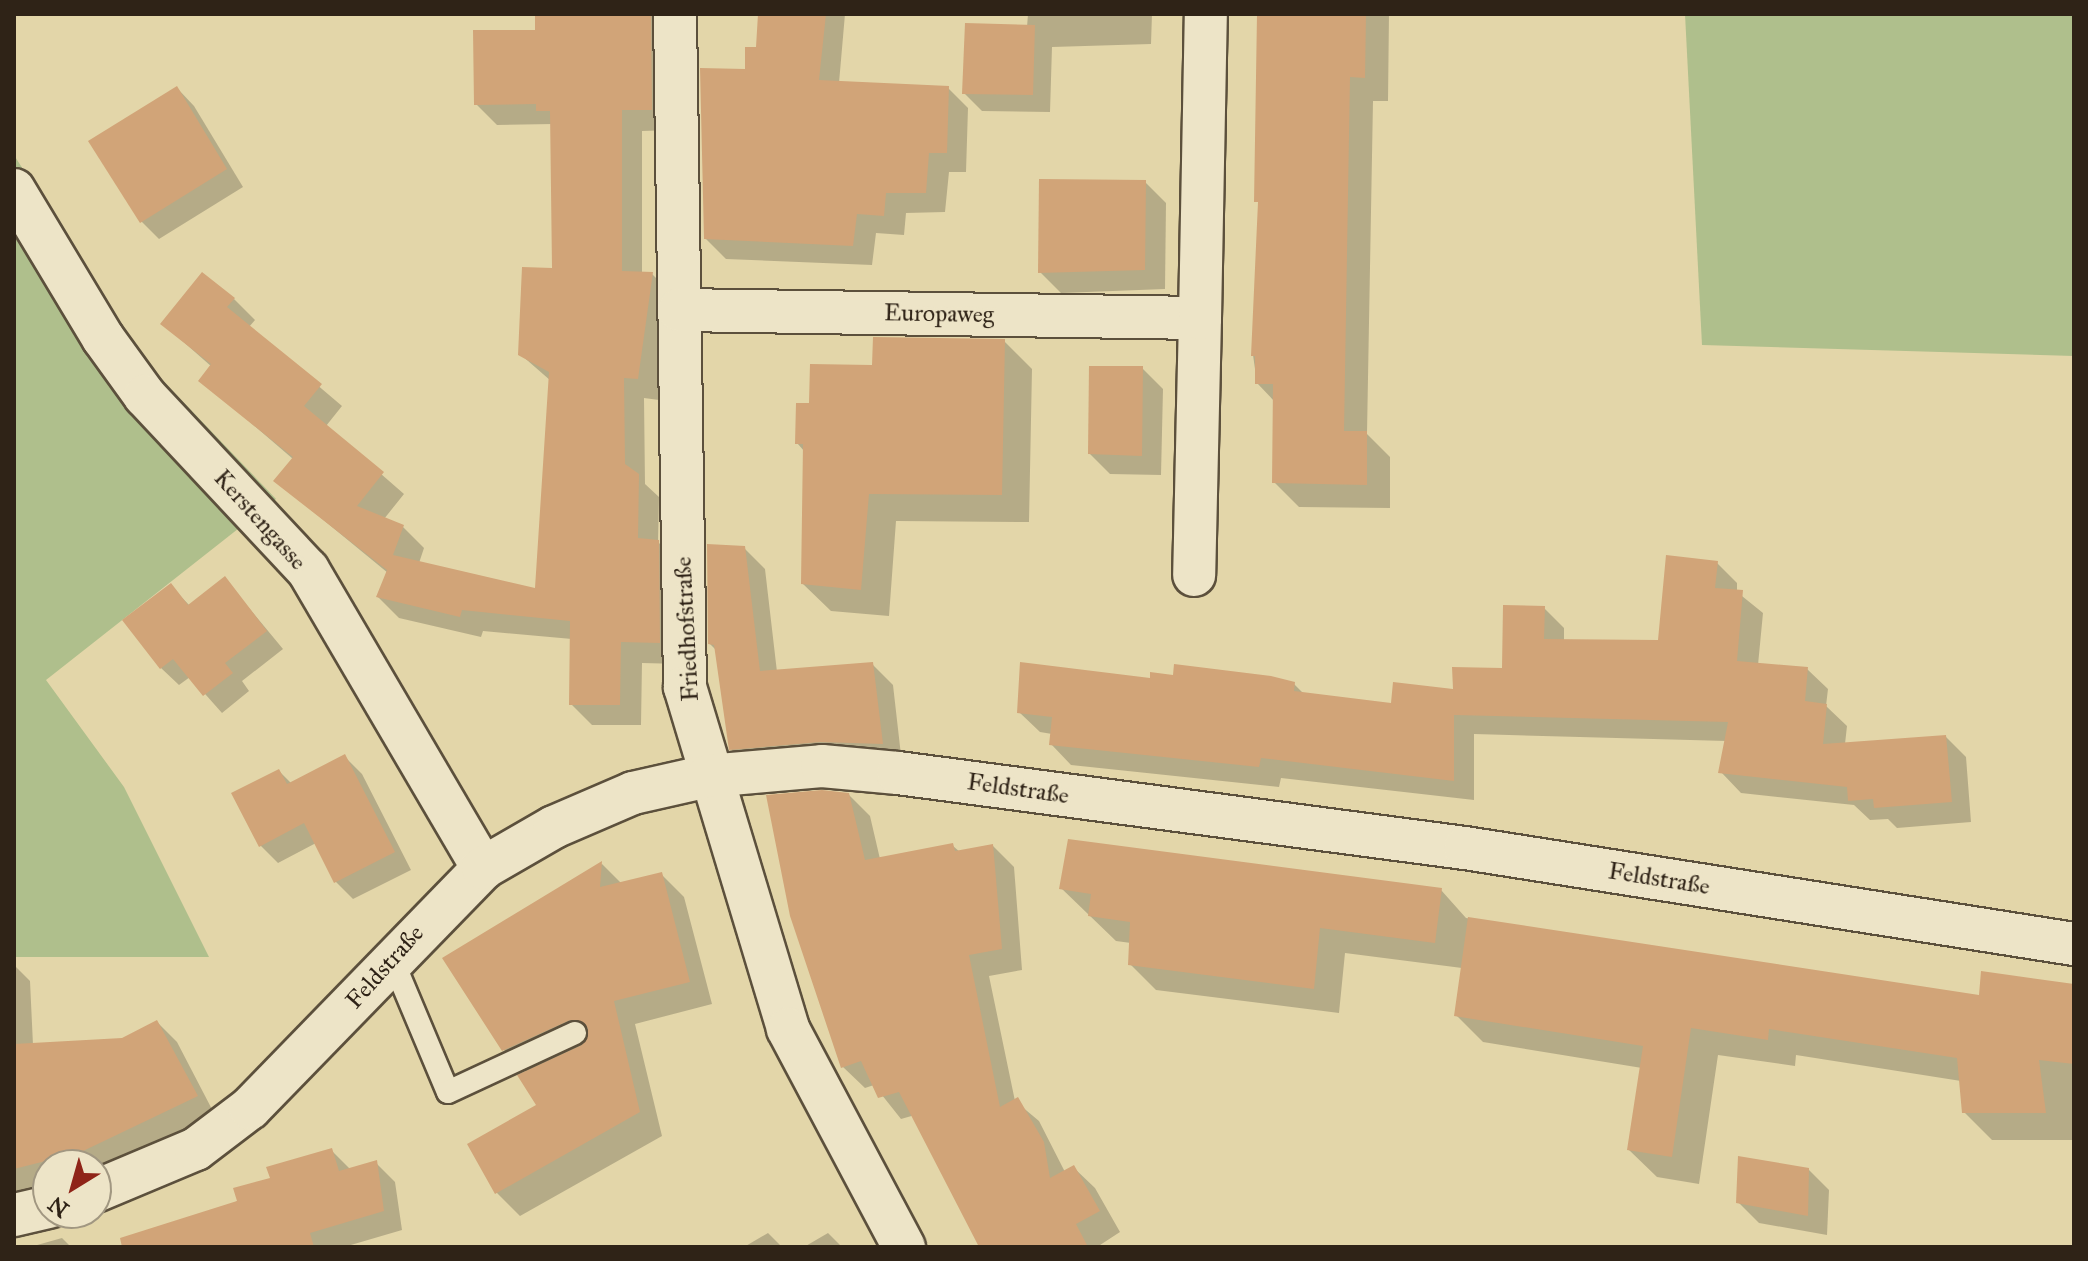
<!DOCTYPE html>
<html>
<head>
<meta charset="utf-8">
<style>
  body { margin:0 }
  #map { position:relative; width:2088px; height:1261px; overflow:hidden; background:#e3d6a9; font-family:"IM FELL Great Primer",serif }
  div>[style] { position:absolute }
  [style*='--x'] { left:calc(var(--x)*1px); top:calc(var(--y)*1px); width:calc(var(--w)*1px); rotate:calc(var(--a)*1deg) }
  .green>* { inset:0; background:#afbf8c }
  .shadow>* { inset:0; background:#0003 }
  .building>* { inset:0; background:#d1a478 }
  .roads { filter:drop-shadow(2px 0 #5c503c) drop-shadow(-2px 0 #5c503c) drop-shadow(0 2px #5c503c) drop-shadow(0 -2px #5c503c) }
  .service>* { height:22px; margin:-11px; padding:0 11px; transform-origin:11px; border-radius:11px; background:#ede4c7 }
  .minor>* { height:42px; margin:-21px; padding:0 21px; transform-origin:21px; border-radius:21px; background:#ede4c7 }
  span { translate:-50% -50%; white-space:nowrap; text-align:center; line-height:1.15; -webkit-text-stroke:7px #ede4c7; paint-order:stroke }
  .street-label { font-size:24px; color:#2f2317 }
  .frame { position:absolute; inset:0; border:16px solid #2f2317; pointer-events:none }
  .north { position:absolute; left:32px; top:1149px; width:80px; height:80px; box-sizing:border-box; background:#ede4c7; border:2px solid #a19781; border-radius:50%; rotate:217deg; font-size:22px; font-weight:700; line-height:32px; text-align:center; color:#2f2317 }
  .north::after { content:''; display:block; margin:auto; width:28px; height:36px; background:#8f2418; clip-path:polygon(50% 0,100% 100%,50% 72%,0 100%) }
</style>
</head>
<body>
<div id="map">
  <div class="green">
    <i style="clip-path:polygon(1685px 14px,2074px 14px,2074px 356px,1702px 345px)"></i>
    <i style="clip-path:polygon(14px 155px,143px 360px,276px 499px,46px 680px,124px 787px,209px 957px,14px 957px)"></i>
  </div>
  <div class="shadow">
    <i style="clip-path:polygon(537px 14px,657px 14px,673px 130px,642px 131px,642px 273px,652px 274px,673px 295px,659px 400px,644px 398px,645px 484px,659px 497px,658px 542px,679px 563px,681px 664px,642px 663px,641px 725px,592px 725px,571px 704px,572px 639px,483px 631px,481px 637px,399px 618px,378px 597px,388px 573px,276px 481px,293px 459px,201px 380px,212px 367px,162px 323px,234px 299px,255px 320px,249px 327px,342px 406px,326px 426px,404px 494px,384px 519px,403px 527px,424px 548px,419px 563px,537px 591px,551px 381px,520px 354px,554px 270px,553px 124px,497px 125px,476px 104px,537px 32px)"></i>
    <i style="clip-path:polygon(760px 14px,845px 14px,839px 83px,948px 88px,968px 108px,966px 172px,949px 172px,945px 212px,906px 213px,904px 235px,876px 233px,872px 265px,726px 259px,706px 239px,747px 71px,758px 49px)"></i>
    <i style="clip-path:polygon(1028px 14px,1152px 14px,1151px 44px,1052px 47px,1050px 112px,982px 111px,964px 93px,1027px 27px)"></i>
    <i style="clip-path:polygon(1259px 14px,1389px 14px,1388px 101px,1373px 101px,1367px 434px,1390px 457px,1390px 508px,1299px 507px,1274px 482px,1275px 402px,1257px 383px,1253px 355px,1260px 205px)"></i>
    <i style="clip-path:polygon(177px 88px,194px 106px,243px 187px,159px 239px,142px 222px,90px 141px)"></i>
    <i style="clip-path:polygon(1145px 182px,1166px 203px,1165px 289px,1061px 293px,1040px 272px)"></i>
    <i style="clip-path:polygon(1004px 341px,1032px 369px,1029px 522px,896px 521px,889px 616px,831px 611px,803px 584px,805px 452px,797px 443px,811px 405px)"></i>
    <i style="clip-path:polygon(1142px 368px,1163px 389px,1161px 475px,1110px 474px,1090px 454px)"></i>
    <i style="clip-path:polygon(744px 548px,765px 569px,777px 672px,872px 664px,893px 685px,902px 764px,751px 770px,731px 749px,716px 650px,710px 644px)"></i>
    <i style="clip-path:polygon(1717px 563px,1737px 583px,1737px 592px,1763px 613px,1758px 665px,1807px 669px,1828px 689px,1826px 706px,1847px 726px,1845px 744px,1946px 737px,1966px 757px,1971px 822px,1897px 828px,1888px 819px,1870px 820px,1854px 805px,1741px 793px,1721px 772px,1727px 741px,1474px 734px,1474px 800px,1281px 778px,1279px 787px,1071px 765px,1051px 744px,1052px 734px,1040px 732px,1019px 712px,1151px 680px,1294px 684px,1304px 694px,1392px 705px,1455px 691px,1504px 670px,1544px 608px,1564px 628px,1564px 642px,1660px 642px)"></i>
    <i style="clip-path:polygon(225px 579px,283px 649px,242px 681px,249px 691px,222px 713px,190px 677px,179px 685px,161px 668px,171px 586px,190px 606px)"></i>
    <i style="clip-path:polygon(345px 757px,362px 774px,411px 870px,353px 899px,336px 882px,316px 843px,278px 863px,260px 845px,279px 771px,292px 784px)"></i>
    <i style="clip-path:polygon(848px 794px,870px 816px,880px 859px,953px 846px,960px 852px,993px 846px,1014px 867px,1022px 970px,989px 976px,1015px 1101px,1039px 1121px,1065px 1172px,1073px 1167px,1095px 1188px,1120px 1232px,1097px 1247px,1001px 1247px,961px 1210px,915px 1115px,901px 1119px,874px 1085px,865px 1088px,843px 1067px)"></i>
    <i style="clip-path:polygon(602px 864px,622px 884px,661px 874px,684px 897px,712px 1004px,635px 1024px,662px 1136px,520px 1216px,497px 1193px,470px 1145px,539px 1106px,527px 1073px,504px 1050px,445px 958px)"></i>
    <i style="clip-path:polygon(1061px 888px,1441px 890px,1466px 918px,1981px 997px,2074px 986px,2072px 1140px,1992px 1140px,1964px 1112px,1961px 1081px,1796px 1055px,1795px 1066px,1718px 1055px,1699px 1184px,1657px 1177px,1629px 1150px,1642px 1068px,1483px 1042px,1456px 1015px,1462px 968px,1345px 953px,1339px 1013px,1156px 990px,1130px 964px,1131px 943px,1116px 941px)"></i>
    <i style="clip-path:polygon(14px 965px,30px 981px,33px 1045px,122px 1040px,157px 1022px,177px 1042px,216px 1117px,96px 1172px,96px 1165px,48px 1165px,48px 1185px,14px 1194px)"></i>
    <i style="clip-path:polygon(331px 1150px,351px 1170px,376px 1163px,395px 1182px,402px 1230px,344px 1247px,153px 1247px)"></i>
    <i style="clip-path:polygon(1808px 1169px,1829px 1190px,1827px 1235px,1759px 1223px,1738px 1202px)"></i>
    <i style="clip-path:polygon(768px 1233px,782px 1247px,744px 1247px)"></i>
    <i style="clip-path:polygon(828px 1233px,842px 1247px,804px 1247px)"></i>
    <i style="clip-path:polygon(62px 1238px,71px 1247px,30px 1247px)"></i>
  </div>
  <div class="building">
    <i style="clip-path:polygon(535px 14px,651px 14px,652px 110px,622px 110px,622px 271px,653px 272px,638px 379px,624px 378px,625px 464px,639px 474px,638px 538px,659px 540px,660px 643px,621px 642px,620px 705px,569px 705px,570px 621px,462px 610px,460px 617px,376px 597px,387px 570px,273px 481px,293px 457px,198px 381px,211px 364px,160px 324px,202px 272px,235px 298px,227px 307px,322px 384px,304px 406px,384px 472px,357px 506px,404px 525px,393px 555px,535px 588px,549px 372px,518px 355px,522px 267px,552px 268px,550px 111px,536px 111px,536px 104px,474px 105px,473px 30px,535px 30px)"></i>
    <i style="clip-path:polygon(758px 14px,826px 14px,819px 80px,949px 86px,947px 153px,929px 153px,926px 193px,886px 193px,884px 216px,857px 214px,853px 246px,704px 239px,700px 68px,745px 69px,745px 47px,756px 47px)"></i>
    <i style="clip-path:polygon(1257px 14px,1366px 14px,1365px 78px,1350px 77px,1344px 431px,1367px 431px,1367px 485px,1272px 483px,1273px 384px,1255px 384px,1255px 356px,1251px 356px,1258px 202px,1254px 202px)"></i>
    <i style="clip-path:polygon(965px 23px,1035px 25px,1033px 95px,962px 94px)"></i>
    <i style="clip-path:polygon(177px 86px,227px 169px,140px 223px,88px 141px)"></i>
    <i style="clip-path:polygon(1039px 179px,1146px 180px,1145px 270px,1038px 273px)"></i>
    <i style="clip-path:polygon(873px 337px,1005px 339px,1002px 495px,869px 494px,861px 590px,801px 584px,803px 444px,795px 444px,796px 403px,809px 403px,810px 364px,872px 365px)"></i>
    <i style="clip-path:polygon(1089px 366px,1143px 366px,1142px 456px,1088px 454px)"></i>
    <i style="clip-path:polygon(707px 544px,745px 546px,760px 671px,873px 662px,883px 744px,820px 742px,729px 750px,714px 645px,708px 644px)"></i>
    <i style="clip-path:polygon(1666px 555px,1718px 561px,1715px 588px,1743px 590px,1737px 661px,1808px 667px,1805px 701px,1827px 704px,1823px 744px,1946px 735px,1952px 802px,1874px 808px,1873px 799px,1848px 801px,1847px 787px,1718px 773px,1728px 722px,1454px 715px,1454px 781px,1261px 758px,1259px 767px,1049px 745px,1052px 717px,1017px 713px,1020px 662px,1150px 678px,1150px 672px,1173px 675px,1174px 664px,1271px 676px,1295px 682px,1294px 691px,1391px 703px,1393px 682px,1453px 689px,1452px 667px,1502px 668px,1503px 605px,1545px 606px,1544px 639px,1658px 640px)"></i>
    <i style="clip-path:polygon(225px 576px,267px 631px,225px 663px,233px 673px,203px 696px,173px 659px,160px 669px,122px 620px,171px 583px,188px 605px)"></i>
    <i style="clip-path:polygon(345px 754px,395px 852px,334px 883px,304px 823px,259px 847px,231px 793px,279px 769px,287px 784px)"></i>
    <i style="clip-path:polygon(822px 790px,849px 793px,865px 860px,953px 843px,955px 851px,993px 844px,1002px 949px,969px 955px,1000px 1107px,1018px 1097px,1044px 1142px,1050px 1178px,1074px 1165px,1100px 1211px,1076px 1224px,1088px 1247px,979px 1247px,899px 1092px,878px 1098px,861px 1061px,841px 1068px,790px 916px,766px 795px)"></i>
    <i style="clip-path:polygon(1068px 839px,1442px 888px,1435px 943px,1320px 928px,1314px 989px,1128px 965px,1130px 922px,1088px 916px,1091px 894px,1059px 889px)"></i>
    <i style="clip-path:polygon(602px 861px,600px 887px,662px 872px,690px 982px,614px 1001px,640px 1112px,495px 1194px,467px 1144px,536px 1105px,517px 1075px,582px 1045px,588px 1028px,570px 1020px,502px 1051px,442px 958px)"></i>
    <i style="clip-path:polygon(1468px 917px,1979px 995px,1981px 971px,2074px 984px,2074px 1064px,2039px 1060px,2046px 1113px,1962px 1113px,1957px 1058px,1769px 1029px,1768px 1040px,1691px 1028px,1672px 1157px,1627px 1150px,1643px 1046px,1454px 1016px)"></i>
    <i style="clip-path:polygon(157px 1020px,198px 1096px,81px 1152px,14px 1169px,14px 1044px,122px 1038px)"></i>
    <i style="clip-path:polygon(332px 1148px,339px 1171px,377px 1160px,384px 1211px,310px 1233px,314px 1247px,122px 1247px,120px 1238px,237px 1201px,233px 1188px,270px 1178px,266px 1167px)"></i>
    <i style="clip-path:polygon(1738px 1156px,1809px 1168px,1808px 1216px,1736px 1203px)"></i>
  </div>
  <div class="roads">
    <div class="service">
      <i style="--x:392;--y:959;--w:144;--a:67.2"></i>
      <i style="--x:448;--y:1092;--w:140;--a:-24.9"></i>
    </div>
    <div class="minor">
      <i style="--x:675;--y:14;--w:673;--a:89.15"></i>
      <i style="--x:685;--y:687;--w:357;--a:73.2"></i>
      <i style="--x:788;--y:1029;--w:247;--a:62"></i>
      <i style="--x:14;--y:190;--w:173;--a:59"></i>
      <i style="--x:103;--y:338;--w:72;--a:54.1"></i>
      <i style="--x:145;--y:396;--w:238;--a:46.9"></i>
      <i style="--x:308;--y:570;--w:346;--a:59.6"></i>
      <i style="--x:679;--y:310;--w:521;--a:0.88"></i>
      <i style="--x:1200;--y:318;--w:257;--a:91.3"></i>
      <i style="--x:1200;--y:318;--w:304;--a:-88.9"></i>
      <i style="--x:96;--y:1191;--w:108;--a:-22.8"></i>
      <i style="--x:196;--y:1149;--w:68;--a:-37.2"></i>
      <i style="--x:250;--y:1108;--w:334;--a:-45.8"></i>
      <i style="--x:483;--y:868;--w:82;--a:-30"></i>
      <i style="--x:554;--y:827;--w:86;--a:-23.3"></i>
      <i style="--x:633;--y:793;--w:77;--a:-12.8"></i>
      <i style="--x:708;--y:776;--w:114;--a:-5"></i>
      <i style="--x:822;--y:766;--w:76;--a:5.3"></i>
      <i style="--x:898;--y:773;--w:572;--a:7.54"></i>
      <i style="--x:1465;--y:848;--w:617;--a:8.96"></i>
      <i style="--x:14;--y:1215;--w:35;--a:-13"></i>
    </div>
  </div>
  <div class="street-label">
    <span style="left:939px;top:314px;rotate:1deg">Europaweg</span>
    <span style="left:260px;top:520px;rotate:48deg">Kerstengasse</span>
    <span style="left:687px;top:629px;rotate:-93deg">Friedhofstraße</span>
    <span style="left:1018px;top:789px;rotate:8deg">Feldstraße</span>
    <span style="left:1659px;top:879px;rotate:9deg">Feldstraße</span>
    <span style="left:385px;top:967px;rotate:-48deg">Feldstraße</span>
  </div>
  <div class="frame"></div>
  <div class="north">N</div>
</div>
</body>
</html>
